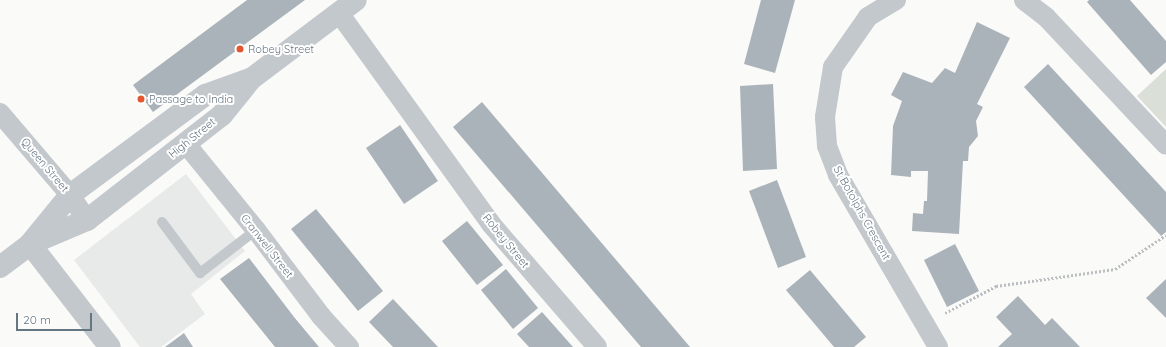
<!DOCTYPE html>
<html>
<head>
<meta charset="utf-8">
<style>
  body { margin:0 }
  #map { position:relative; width:1166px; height:347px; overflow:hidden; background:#fafaf8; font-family:Quicksand,sans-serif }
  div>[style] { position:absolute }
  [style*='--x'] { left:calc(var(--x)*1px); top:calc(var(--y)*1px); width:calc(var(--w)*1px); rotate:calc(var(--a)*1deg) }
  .built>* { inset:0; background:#e8e9e9 }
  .green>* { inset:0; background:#dadfd7 }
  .building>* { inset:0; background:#aab3b9 }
  .path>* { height:2.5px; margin-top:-1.25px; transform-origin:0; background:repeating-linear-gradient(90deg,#bbbfc2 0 2px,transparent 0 4px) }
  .service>* { height:10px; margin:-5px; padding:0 5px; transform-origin:5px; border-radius:5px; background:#c3c8cc }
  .minor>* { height:20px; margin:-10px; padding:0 10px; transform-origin:10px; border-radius:10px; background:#c3c8cc }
  .tertiary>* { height:22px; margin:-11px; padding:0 11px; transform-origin:11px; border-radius:11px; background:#c3c8cc }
  .dots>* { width:11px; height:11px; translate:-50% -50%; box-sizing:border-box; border:2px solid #fff; border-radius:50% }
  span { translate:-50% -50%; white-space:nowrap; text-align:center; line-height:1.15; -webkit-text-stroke:4px #fff; paint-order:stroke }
  .poi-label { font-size:11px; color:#657683 }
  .left { translate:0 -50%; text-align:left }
  .street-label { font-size:11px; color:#657683 }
  .scale { position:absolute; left:16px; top:313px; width:76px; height:18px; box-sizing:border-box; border:2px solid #657683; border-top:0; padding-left:5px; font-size:12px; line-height:14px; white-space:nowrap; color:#657683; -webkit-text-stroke:3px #fff; paint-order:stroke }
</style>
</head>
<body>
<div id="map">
  <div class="built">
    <i style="clip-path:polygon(186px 174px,245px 251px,191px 294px,205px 314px,161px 347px,140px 347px,74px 260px)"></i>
  </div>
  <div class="green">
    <i style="clip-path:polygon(1166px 69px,1166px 127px,1137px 96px)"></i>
  </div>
  <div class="building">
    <i style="clip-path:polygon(247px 0,305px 0,153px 112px,133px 85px)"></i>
    <i style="clip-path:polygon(761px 0,795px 0,775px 73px,744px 64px)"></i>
    <i style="clip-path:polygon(1089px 0,1130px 0,1166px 41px,1166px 62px,1151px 75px,1087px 2px)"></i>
    <i style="clip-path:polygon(977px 22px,1010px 38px,977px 104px,983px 107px,976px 121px,978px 136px,969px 147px,968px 161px,963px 161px,959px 234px,912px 231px,913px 213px,923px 214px,924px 201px,927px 201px,928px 171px,911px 171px,911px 177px,891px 175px,893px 126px,902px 101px,891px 95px,903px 72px,932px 83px,945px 68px,955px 73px)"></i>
    <i style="clip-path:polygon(1048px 64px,1166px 192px,1166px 232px,1161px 236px,1024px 87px)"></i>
    <i style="clip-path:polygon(773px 84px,777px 169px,743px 171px,740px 86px)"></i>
    <i style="clip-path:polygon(482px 102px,690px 347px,641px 347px,453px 127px)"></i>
    <i style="clip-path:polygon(400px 125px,438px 181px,404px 204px,366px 148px)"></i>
    <i style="clip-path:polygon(777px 180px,806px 257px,778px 268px,749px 191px)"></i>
    <i style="clip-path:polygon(316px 209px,383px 291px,358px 311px,291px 229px)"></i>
    <i style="clip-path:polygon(467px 221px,503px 265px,477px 285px,442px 241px)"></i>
    <i style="clip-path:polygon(955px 244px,979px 291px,947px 307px,924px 260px)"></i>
    <i style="clip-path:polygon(249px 258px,294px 317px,319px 347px,275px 347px,220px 279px)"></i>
    <i style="clip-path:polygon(506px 269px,538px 308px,513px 329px,481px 290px)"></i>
    <i style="clip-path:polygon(810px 270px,866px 337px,854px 347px,834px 347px,786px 290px)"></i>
    <i style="clip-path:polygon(1166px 279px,1166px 318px,1146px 298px)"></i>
    <i style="clip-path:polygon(1018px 296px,1045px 325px,1052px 318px,1080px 347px,998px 347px,1012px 334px,996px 317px)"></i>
    <i style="clip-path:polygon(393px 299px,438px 347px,393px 347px,369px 322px)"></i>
    <i style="clip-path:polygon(542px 312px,573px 347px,529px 347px,517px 334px)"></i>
    <i style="clip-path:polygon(184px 333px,193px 347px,165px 347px)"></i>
  </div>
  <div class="path">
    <i style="--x:945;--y:313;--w:58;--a:-27.9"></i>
    <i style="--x:996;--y:286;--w:120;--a:-8.1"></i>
    <i style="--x:1115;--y:269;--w:61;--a:-33.7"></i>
  </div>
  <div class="service">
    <i style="--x:162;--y:222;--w:64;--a:53.3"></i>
    <i style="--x:200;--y:273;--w:71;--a:-37.5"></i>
  </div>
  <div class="minor">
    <i style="--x:896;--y:0;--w:33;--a:149"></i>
    <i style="--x:868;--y:17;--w:61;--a:125"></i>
    <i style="--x:833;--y:67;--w:51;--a:99.1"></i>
    <i style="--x:825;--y:117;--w:29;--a:86"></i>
    <i style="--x:827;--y:146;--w:31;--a:69"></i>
    <i style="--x:838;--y:175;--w:199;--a:59.8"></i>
    <i style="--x:1024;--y:0;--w:28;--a:38"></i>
    <i style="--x:1046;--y:17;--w:175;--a:46.8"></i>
    <i style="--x:339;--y:13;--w:260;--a:54.2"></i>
    <i style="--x:491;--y:224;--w:162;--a:49.2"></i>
    <i style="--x:0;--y:113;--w:108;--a:49.5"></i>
    <i style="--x:70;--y:195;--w:30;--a:56"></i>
    <i style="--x:186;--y:144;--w:111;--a:50.9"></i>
    <i style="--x:256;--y:230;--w:108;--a:52.9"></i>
    <i style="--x:321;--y:316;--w:42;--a:47.9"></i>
  </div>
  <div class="tertiary">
    <i style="--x:30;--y:244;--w:62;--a:-22.8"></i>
    <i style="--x:87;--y:220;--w:171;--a:-37.9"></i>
    <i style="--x:222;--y:115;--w:46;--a:-51.1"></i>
    <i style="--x:251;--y:79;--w:131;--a:-37"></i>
    <i style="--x:30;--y:244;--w:130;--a:52.2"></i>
    <i style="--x:0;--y:267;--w:38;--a:-37"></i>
    <i style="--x:30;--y:244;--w:63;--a:-50.8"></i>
    <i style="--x:70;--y:195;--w:168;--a:-36.5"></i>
    <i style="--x:205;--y:95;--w:48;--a:-19.6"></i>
  </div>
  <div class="dots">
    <i style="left:240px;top:49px;background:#e4572e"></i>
    <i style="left:141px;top:99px;background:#e4572e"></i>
  </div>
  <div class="poi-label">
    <span class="left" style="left:248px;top:49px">Robey Street</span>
    <span class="left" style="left:149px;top:99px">Passage to India</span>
  </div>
  <div class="street-label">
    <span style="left:192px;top:138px;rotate:-39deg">High Street</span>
    <span style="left:45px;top:165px;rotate:50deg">Queen Street</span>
    <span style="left:862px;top:213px;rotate:61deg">St Botolphs Crescent</span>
    <span style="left:506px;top:241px;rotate:51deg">Robey Street</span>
    <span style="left:267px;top:246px;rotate:52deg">Cranwell Street</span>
  </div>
  <div class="scale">20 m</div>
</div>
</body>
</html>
